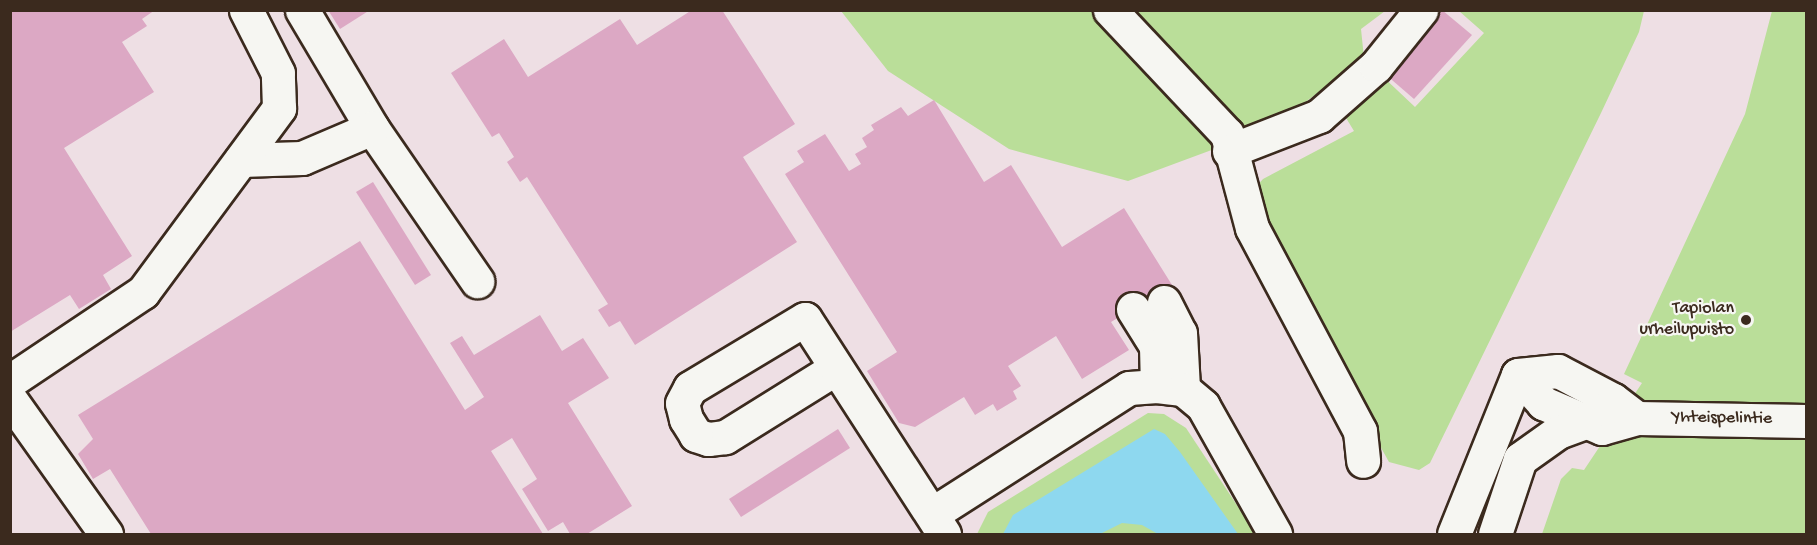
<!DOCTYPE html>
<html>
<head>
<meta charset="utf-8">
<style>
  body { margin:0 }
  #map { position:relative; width:1817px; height:545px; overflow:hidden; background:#eedfe4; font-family:"Gochi Hand",sans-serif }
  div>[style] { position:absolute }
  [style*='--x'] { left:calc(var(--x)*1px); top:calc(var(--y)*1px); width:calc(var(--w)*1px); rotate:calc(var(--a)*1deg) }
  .green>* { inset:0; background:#bade99 }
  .water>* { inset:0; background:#8ed8ef }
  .building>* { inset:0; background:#dca8c4 }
  .roads { filter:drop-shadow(2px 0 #3b2a1e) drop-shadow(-2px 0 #3b2a1e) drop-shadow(0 2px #3b2a1e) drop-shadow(0 -2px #3b2a1e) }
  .minor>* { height:33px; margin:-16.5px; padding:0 16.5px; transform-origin:16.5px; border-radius:16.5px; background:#f6f6f2 }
  .major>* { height:33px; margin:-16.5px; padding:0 16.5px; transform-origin:16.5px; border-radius:16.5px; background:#f6f6f2 }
  .dots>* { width:16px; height:16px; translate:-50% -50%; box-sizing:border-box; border:3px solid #f6f6f2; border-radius:50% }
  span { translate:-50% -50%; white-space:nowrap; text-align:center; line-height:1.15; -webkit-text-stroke:4.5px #f6f6f2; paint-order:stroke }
  .poi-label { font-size:18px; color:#3b2a1e }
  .right { translate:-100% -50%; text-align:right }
  .street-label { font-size:18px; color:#3b2a1e }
  .frame { position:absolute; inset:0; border:12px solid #3b2a1e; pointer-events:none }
</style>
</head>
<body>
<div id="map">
  <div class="green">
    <i style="clip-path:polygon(841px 11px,1385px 11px,1361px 29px,1364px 58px,1271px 128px,1128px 181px,1009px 149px,888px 71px)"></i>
    <i style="clip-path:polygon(1459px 11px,1644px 11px,1639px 32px,1601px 113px,1430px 463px,1419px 470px,1389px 462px,1253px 218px,1247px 197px,1263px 179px,1354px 131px,1343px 113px,1379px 73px,1415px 107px,1484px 33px)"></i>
    <i style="clip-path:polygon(1772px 11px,1806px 11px,1806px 534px,1542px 534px,1561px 479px,1572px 468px,1584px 470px,1642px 383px,1624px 374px,1745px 114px)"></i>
    <i style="clip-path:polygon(1148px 413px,1164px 414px,1186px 428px,1256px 534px,977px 534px,988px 512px)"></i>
  </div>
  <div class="water">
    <i style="clip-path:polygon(1154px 429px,1165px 434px,1180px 452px,1238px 534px,1158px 534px,1142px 525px,1122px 523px,1100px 534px,1003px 534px,1013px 515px)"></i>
  </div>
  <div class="building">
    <i style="clip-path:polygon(10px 10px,155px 10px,142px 19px,147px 26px,122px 42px,154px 92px,64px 148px,132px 256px,103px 275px,111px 289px,79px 309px,70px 295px,10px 332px)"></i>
    <i style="clip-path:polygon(328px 10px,370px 10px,340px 29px)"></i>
    <i style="clip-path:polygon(692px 10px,722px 10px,795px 124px,743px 157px,797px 242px,635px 345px,620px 321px,609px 327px,598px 310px,608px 304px,527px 177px,520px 182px,507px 162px,514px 157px,499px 133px,492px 137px,451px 73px,504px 39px,528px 77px,620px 19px,637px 45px)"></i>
    <i style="clip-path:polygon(1442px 10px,1472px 35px,1414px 99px,1385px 74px)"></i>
    <i style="clip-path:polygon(934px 100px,984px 182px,1011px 165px,1062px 247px,1124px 208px,1172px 285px,1111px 322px,1129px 350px,1082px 379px,1056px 336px,1008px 366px,1021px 386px,1013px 391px,1017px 399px,997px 411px,993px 404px,975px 415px,964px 397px,915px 427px,899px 423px,867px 371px,897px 352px,785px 174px,804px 162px,797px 151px,825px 134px,849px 171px,861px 164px,855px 154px,867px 147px,862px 138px,874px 130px,871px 125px,901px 107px,908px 116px)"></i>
    <i style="clip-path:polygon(373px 182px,431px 275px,415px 285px,356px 192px)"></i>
    <i style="clip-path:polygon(360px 241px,465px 410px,484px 397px,450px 343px,462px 336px,474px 355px,540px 315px,562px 351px,583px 338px,609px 378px,568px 403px,632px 506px,587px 534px,570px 534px,563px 522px,548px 531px,522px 489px,537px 479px,512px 438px,491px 451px,543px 534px,151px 534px,110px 469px,93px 479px,78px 454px,93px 439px,78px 415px)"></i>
    <i style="clip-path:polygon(838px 429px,850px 448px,741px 517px,729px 499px)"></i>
  </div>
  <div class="roads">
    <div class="minor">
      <i style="--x:302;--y:10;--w:137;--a:59.3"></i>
      <i style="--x:372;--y:128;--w:186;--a:55.5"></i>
      <i style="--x:1110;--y:10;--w:170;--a:46.7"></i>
      <i style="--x:1227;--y:134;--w:97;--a:75.1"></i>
      <i style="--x:1252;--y:228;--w:230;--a:62"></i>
      <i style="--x:1360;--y:431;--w:30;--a:84"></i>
      <i style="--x:1229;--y:151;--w:97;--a:-21.3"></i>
      <i style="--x:1319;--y:116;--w:76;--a:-41.3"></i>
      <i style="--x:1376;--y:66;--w:72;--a:-51.2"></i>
      <i style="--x:241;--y:160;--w:61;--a:-1.9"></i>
      <i style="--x:302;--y:158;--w:76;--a:-23.2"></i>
      <i style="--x:1164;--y:302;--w:35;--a:63"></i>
      <i style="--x:1180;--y:333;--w:56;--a:86.9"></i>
      <i style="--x:1133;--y:309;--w:44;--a:58.1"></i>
      <i style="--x:1156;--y:346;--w:40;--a:88.6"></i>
      <i style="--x:836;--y:368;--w:131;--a:148.1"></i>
      <i style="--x:725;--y:437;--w:17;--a:173"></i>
      <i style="--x:708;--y:439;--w:13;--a:-162"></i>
      <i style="--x:696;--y:435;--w:19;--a:-122"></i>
      <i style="--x:686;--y:419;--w:16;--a:-104"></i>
      <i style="--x:682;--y:403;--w:17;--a:-62"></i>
      <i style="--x:690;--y:388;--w:134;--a:-31"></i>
      <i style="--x:805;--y:319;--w:256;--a:57.1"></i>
      <i style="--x:1518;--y:375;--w:38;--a:48"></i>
      <i style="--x:1543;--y:403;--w:64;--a:23"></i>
      <i style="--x:1602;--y:428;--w:36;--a:-16"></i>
      <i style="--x:1637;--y:418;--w:169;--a:1"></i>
      <i style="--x:1518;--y:375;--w:40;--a:-5.7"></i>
      <i style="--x:1558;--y:371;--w:62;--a:27.8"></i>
      <i style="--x:1613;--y:400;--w:30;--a:37"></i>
      <i style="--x:10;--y:381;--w:160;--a:-33.8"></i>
      <i style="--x:143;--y:292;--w:229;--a:-53.5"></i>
      <i style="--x:279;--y:108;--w:35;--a:-92"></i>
      <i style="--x:278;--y:73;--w:71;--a:-116.9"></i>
      <i style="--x:10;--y:399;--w:166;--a:54.6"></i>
      <i style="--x:932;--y:514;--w:234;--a:-32.6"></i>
      <i style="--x:1129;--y:388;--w:28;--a:-4"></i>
      <i style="--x:1157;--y:386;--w:26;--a:7"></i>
      <i style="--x:1183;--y:389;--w:26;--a:40"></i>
      <i style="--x:1203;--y:406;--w:147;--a:60.6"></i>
    </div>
    <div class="major">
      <i style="--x:1454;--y:534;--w:171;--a:-68.1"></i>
      <i style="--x:1495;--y:534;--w:79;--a:-71.6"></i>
      <i style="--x:1520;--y:459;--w:47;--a:-35.4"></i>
      <i style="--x:1558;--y:432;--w:29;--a:-20"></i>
    </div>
  </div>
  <div class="dots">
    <i style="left:1746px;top:320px;background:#3b2a1e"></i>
  </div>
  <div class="poi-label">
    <span class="right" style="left:1734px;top:320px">Tapiolan<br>urheilupuisto</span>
  </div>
  <div class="street-label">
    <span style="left:1722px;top:419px;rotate:1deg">Yhteispelintie</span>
  </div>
  <div class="frame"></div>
</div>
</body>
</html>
